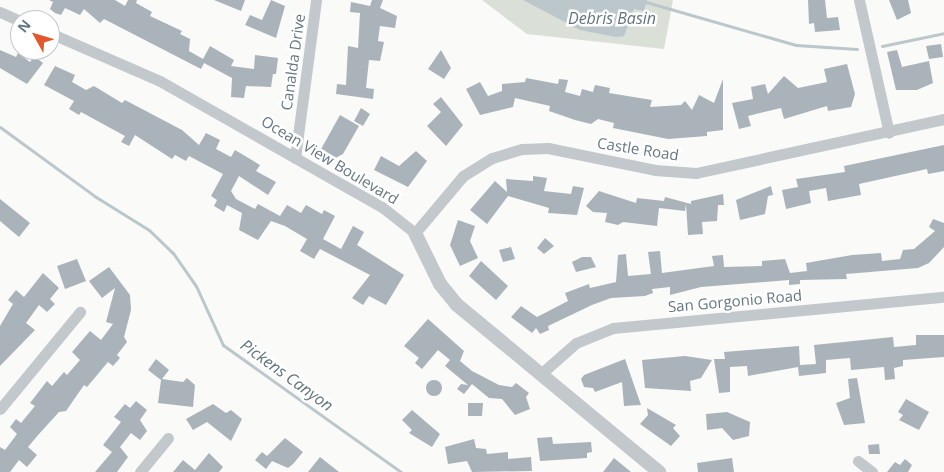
<!DOCTYPE html>
<html>
<head>
<meta charset="utf-8">
<style>
  body { margin:0 }
  #map { position:relative; width:944px; height:472px; overflow:hidden; background:#fafaf8; font-family:"Open Sans",sans-serif }
  div>[style] { position:absolute }
  [style*='--x'] { left:calc(var(--x)*1px); top:calc(var(--y)*1px); width:calc(var(--w)*1px); rotate:calc(var(--a)*1deg) }
  .green>* { inset:0; background:#dadfd7 }
  .water>* { inset:0; background:#bbc7cb }
  .stream>* { height:3px; margin:-1.5px; padding:0 1.5px; transform-origin:1.5px; border-radius:1.5px; background:#bbc7cb }
  .building>* { inset:0; background:#aab3b9 }
  .round { border-radius:50% }
  .minor>* { height:11px; margin:-5.5px; padding:0 5.5px; transform-origin:5.5px; border-radius:5.5px; background:#c3c8cc }
  .tertiary>* { height:14px; margin:-7px; padding:0 7px; transform-origin:7px; border-radius:7px; background:#c3c8cc }
  span { translate:-50% -50%; white-space:nowrap; text-align:center; line-height:1.15; -webkit-text-stroke:5px #fff; paint-order:stroke }
  .street-label { font-size:15px; color:#657683 }
  .water-label { font-size:16px; color:#60757c; font-style:italic }
  .north { position:absolute; left:10px; top:10px; width:50px; height:50px; box-sizing:border-box; background:#fff; border:1px solid #c1c8cd; border-radius:50%; rotate:309deg; font-size:14px; font-weight:700; line-height:20px; text-align:center; color:#657683 }
  .north::after { content:''; display:block; margin:auto; width:18px; height:22px; background:#e4572e; clip-path:polygon(50% 0,100% 100%,50% 72%,0 100%) }
</style>
</head>
<body>
<div id="map">
  <div class="green">
    <i style="clip-path:polygon(482px 0,673px 0,664px 49px,527px 34px)"></i>
  </div>
  <div class="water">
    <i style="clip-path:polygon(523px 0,647px 0,644px 11px,634px 9px,624px 36px,616px 37px,580px 30px)"></i>
  </div>
  <div class="stream">
    <i style="--x:646;--y:2;--w:156;--a:16"></i>
    <i style="--x:796;--y:45;--w:61;--a:3.8"></i>
    <i style="--x:882;--y:46;--w:63;--a:-11.8"></i>
    <i style="--x:0;--y:127;--w:119;--a:36.1"></i>
    <i style="--x:96;--y:197;--w:62;--a:31.9"></i>
    <i style="--x:149;--y:230;--w:33;--a:44"></i>
    <i style="--x:173;--y:253;--w:40;--a:55.1"></i>
    <i style="--x:196;--y:286;--w:65;--a:65.4"></i>
    <i style="--x:223;--y:345;--w:219;--a:35.5"></i>
  </div>
  <div class="building">
    <i style="clip-path:polygon(49px 0,115px 0,125px 6px,128px 0,137px 0,136px 3px,152px 12px,150px 16px,182px 31px,180px 34px,190px 39px,189px 51px,203px 59px,210px 46px,234px 60px,231px 66px,254px 69px,255px 55px,278px 58px,276px 74px,273px 74px,271px 87px,246px 86px,244px 98px,231px 97px,232px 78px,204px 63px,201px 69px,104px 19px,100px 23px,84px 9px,80px 15px,65px 8px,61px 15px,55px 13px,50px 9px,53px 2px)"></i>
    <i style="clip-path:polygon(214px 0,245px 0,241px 11px)"></i>
    <i style="clip-path:polygon(271px 0,285px 6px,276px 38px,245px 25px,250px 15px,262px 20px)"></i>
    <i style="clip-path:polygon(372px 0,383px 0,380px 8px,397px 16px,395px 28px,380px 26px,378px 41px,384px 42px,380px 61px,369px 60px,366px 88px,374px 89px,373px 99px,336px 94px,337px 84px,346px 85px,348px 46px,358px 48px,360px 13px,350px 12px,351px 2px,370px 6px)"></i>
    <i style="clip-path:polygon(808px 0,825px 0,827px 18px,838px 17px,840px 30px,815px 32px,814px 23px,809px 24px)"></i>
    <i style="clip-path:polygon(889px 0,908px 0,911px 13px,897px 20px)"></i>
    <i style="clip-path:polygon(941px 44px,943px 57px,929px 59px,926px 46px)"></i>
    <i style="clip-path:polygon(0 50px,16px 57px,18px 53px,30px 62px,34px 56px,43px 63px,27px 84px,0 68px)"></i>
    <i style="clip-path:polygon(441px 50px,451px 68px,444px 79px,428px 69px)"></i>
    <i style="clip-path:polygon(897px 50px,902px 67px,929px 61px,933px 83px,917px 90px,896px 90px,887px 52px)"></i>
    <i style="clip-path:polygon(847px 64px,855px 94px,851px 107px,828px 111px,827px 106px,784px 119px,781px 108px,748px 116px,751px 126px,739px 129px,732px 103px,753px 99px,751px 87px,765px 84px,768px 94px,784px 76px,798px 88px,827px 82px,824px 69px)"></i>
    <i style="clip-path:polygon(55px 66px,75px 75px,72px 82px,86px 90px,94px 86px,122px 103px,125px 100px,182px 130px,199px 145px,206px 133px,220px 140px,216px 149px,231px 157px,235px 150px,260px 165px,256px 171px,276px 182px,268px 195px,239px 176px,231px 191px,236px 199px,255px 209px,258px 204px,280px 216px,287px 205px,301px 213px,306px 205px,322px 214px,324px 210px,335px 216px,323px 239px,341px 249px,353px 226px,364px 232px,357px 245px,404px 275px,386px 305px,369px 296px,363px 305px,352px 298px,370px 275px,320px 249px,314px 259px,300px 251px,307px 239px,285px 226px,271px 221px,258px 240px,239px 230px,242px 213px,227px 205px,224px 212px,214px 206px,217px 200px,211px 196px,223px 174px,189px 156px,186px 161px,175px 155px,172px 159px,135px 135px,129px 146px,121px 142px,125px 136px,81px 112px,79px 115px,69px 109px,74px 101px,44px 85px)"></i>
    <i style="clip-path:polygon(526px 78px,558px 84px,559px 79px,568px 80px,565px 92px,580px 96px,582px 89px,593px 92px,595px 85px,610px 88px,609px 93px,652px 100px,650px 107px,681px 105px,685px 101px,692px 110px,699px 95px,714px 103px,723px 79px,723px 130px,707px 132px,707px 136px,668px 139px,613px 128px,614px 123px,598px 119px,591px 124px,575px 120px,549px 111px,550px 106px,515px 98px,513px 107px,480px 115px,466px 89px,480px 82px,488px 96px,502px 91px,502px 84px,525px 82px)"></i>
    <i style="clip-path:polygon(441px 97px,463px 125px,446px 146px,427px 126px,441px 112px,433px 104px)"></i>
    <i style="clip-path:polygon(361px 108px,370px 114px,363px 126px,354px 121px)"></i>
    <i style="clip-path:polygon(340px 115px,359px 126px,343px 154px,334px 159px,320px 151px)"></i>
    <i style="clip-path:polygon(944px 145px,944px 171px,928px 174px,927px 169px,859px 184px,861px 195px,828px 201px,826px 188px,809px 191px,811px 203px,786px 209px,782px 190px,798px 187px,796px 179px,845px 172px,844px 166px)"></i>
    <i style="clip-path:polygon(416px 151px,427px 161px,408px 187px,374px 170px,381px 156px,399px 166px)"></i>
    <i style="clip-path:polygon(533px 176px,547px 178px,544px 191px,571px 194px,573px 186px,584px 188px,577px 215px,548px 213px,549px 208px,508px 196px,487px 224px,470px 210px,495px 181px,507px 192px,506px 179px,533px 181px)"></i>
    <i style="clip-path:polygon(771px 186px,773px 195px,768px 196px,765px 214px,740px 220px,736px 200px)"></i>
    <i style="clip-path:polygon(599px 191px,636px 203px,637px 198px,664px 201px,665px 197px,691px 204px,691px 201px,723px 194px,724px 205px,718px 205px,717px 221px,702px 222px,703px 234px,688px 235px,686px 204px,685px 211px,659px 208px,657px 226px,623px 222px,618px 225px,605px 222px,607px 213px,593px 212px,586px 206px)"></i>
    <i style="clip-path:polygon(0 199px,30px 223px,19px 237px,0 221px)"></i>
    <i style="clip-path:polygon(933px 219px,944px 223px,944px 247px,929px 263px,918px 268px,846px 274px,847px 279px,800px 280px,800px 284px,789px 285px,789px 280px,701px 287px,670px 295px,670px 287px,652px 289px,653px 293px,645px 296px,611px 298px,592px 305px,548px 326px,549px 330px,540px 334px,536px 328px,532px 333px,511px 317px,521px 306px,537px 317px,568px 301px,565px 293px,589px 284px,590px 288px,616px 282px,618px 255px,626px 254px,628px 276px,651px 274px,648px 252px,660px 251px,662px 273px,714px 266px,712px 256px,723px 255px,724px 267px,762px 266px,762px 261px,785px 259px,790px 273px,807px 271px,806px 263px,852px 255px,881px 253px,882px 261px,900px 259px,903px 250px,914px 249px,935px 231px,929px 227px)"></i>
    <i style="clip-path:polygon(458px 220px,475px 226px,470px 241px,478px 258px,460px 266px,450px 245px)"></i>
    <i style="clip-path:polygon(545px 238px,554px 246px,544px 254px,537px 248px)"></i>
    <i style="clip-path:polygon(511px 247px,515px 259px,503px 262px,499px 250px)"></i>
    <i style="clip-path:polygon(582px 257px,591px 257px,596px 267px,576px 272px,572px 262px)"></i>
    <i style="clip-path:polygon(77px 259px,86px 281px,65px 289px,57px 266px)"></i>
    <i style="clip-path:polygon(481px 261px,508px 286px,496px 300px,469px 276px)"></i>
    <i style="clip-path:polygon(109px 267px,130px 295px,131px 310px,124px 337px,127px 342px,117px 355px,120px 358px,113px 366px,108px 362px,87px 387px,84px 385px,66px 411px,59px 412px,39px 434px,28px 447px,37px 455px,27px 467px,19px 460px,10px 472px,0 472px,0 447px,5px 450px,17px 434px,10px 427px,16px 419px,21px 423px,35px 406px,30px 403px,47px 381px,52px 386px,64px 372px,67px 375px,80px 360px,72px 352px,90px 331px,101px 340px,113px 324px,106px 322px,115px 288px,102px 298px,89px 281px)"></i>
    <i style="clip-path:polygon(43px 273px,59px 288px,50px 299px,55px 304px,47px 312px,39px 305px,26px 323px,35px 330px,0 366px,0 326px,13px 304px,8px 300px,16px 290px,24px 297px)"></i>
    <i style="clip-path:polygon(428px 319px,464px 351px,460px 361px,472px 371px,499px 385px,512px 387px,516px 383px,529px 393px,526px 397px,530px 409px,515px 415px,502px 399px,489px 398px,472px 384px,464px 394px,457px 389px,461px 384px,468px 385px,445px 366px,450px 360px,438px 350px,422px 369px,415px 363px,419px 358px,404px 346px)"></i>
    <i style="clip-path:polygon(916px 335px,944px 335px,944px 357px,903px 360px,903px 366px,894px 368px,895px 379px,885px 380px,884px 367px,851px 370px,850px 358px,826px 360px,826px 373px,799px 376px,798px 367px,748px 376px,747px 366px,730px 367px,730px 392px,719px 393px,714px 359px,725px 359px,724px 352px,799px 346px,800px 365px,816px 364px,814px 345px,893px 337px,894px 347px,916px 345px)"></i>
    <i style="clip-path:polygon(685px 356px,712px 360px,701px 378px,690px 381px,691px 391px,645px 388px,642px 360px)"></i>
    <i style="clip-path:polygon(156px 359px,169px 370px,162px 379px,183px 382px,187px 378px,195px 385px,193px 407px,158px 403px,161px 380px,148px 370px)"></i>
    <i style="clip-path:polygon(625px 359px,641px 405px,624px 406px,622px 382px,595px 392px,593px 388px,584px 387px,581px 379px,584px 375px)"></i>
    <i style="clip-path:polygon(857px 378px,865px 423px,844px 425px,836px 403px,850px 398px,848px 379px)"></i>
    <i class="round" style="left:426px;top:380px;width:16px;height:16px"></i>
    <i style="clip-path:polygon(906px 399px,929px 412px,919px 430px,899px 420px,903px 415px,898px 412px)"></i>
    <i style="clip-path:polygon(136px 401px,147px 410px,140px 420px,147px 431px,140px 440px,131px 433px,120px 447px,128px 457px,117px 472px,95px 472px,112px 452px,103px 445px,121px 422px,114px 417px,125px 404px,130px 408px)"></i>
    <i style="clip-path:polygon(468px 403px,483px 403px,482px 416px,468px 416px)"></i>
    <i style="clip-path:polygon(213px 404px,226px 413px,231px 410px,242px 419px,231px 441px,207px 422px,193px 430px,186px 419px)"></i>
    <i style="clip-path:polygon(647px 408px,676px 425px,673px 428px,680px 436px,671px 446px,640px 424px,648px 415px)"></i>
    <i style="clip-path:polygon(412px 410px,440px 434px,432px 447px,409px 433px,412px 430px,402px 420px)"></i>
    <i style="clip-path:polygon(727px 412px,750px 422px,749px 436px,733px 440px,722px 428px,707px 430px,706px 414px)"></i>
    <i style="clip-path:polygon(552px 437px,553px 444px,591px 442px,592px 452px,587px 453px,587px 458px,540px 461px,537px 438px)"></i>
    <i style="clip-path:polygon(285px 438px,303px 452px,293px 464px,288px 468px,272px 461px,266px 469px,255px 460px,262px 452px,267px 456px)"></i>
    <i style="clip-path:polygon(474px 439px,476px 448px,486px 449px,487px 454px,508px 452px,508px 459px,531px 457px,532px 471px,472px 472px,467px 461px,448px 464px,445px 447px)"></i>
    <i style="clip-path:polygon(879px 444px,880px 454px,869px 454px,868px 445px)"></i>
    <i style="clip-path:polygon(209px 453px,223px 467px,219px 472px,173px 472px,183px 460px,195px 470px)"></i>
    <i style="clip-path:polygon(320px 457px,339px 472px,308px 472px)"></i>
    <i style="clip-path:polygon(614px 458px,631px 472px,603px 472px)"></i>
    <i style="clip-path:polygon(732px 458px,734px 472px,698px 472px,697px 463px)"></i>
    <i style="clip-path:polygon(905px 459px,912px 465px,908px 472px,887px 472px,895px 462px,900px 465px)"></i>
  </div>
  <div class="minor">
    <i style="--x:859;--y:0;--w:136;--a:77.3"></i>
    <i style="--x:0;--y:12;--w:22;--a:24"></i>
    <i style="--x:50;--y:33;--w:120;--a:23.6"></i>
    <i style="--x:160;--y:81;--w:255;--a:29.6"></i>
    <i style="--x:382;--y:207;--w:42;--a:38.2"></i>
    <i style="--x:415;--y:233;--w:75;--a:-49.9"></i>
    <i style="--x:463;--y:176;--w:34;--a:-32"></i>
    <i style="--x:492;--y:158;--w:31;--a:-17"></i>
    <i style="--x:522;--y:149;--w:26;--a:-2"></i>
    <i style="--x:548;--y:148;--w:109;--a:11.6"></i>
    <i style="--x:655;--y:170;--w:41;--a:4.2"></i>
    <i style="--x:696;--y:173;--w:254;--a:-12.3"></i>
    <i style="--x:295;--y:158;--w:159;--a:-82.4"></i>
    <i style="--x:543;--y:372;--w:44;--a:-41.3"></i>
    <i style="--x:576;--y:343;--w:40;--a:-22"></i>
    <i style="--x:613;--y:328;--w:332;--a:-5.4"></i>
    <i style="--x:0;--y:409;--w:126;--a:-50.5"></i>
    <i style="--x:858;--y:461;--w:18;--a:38"></i>
    <i style="--x:140;--y:472;--w:44;--a:-50.5"></i>
  </div>
  <div class="tertiary">
    <i style="--x:415;--y:233;--w:57;--a:63.9"></i>
    <i style="--x:440;--y:284;--w:26;--a:51"></i>
    <i style="--x:456;--y:304;--w:264;--a:39.6"></i>
  </div>
  <div class="street-label">
    <span style="left:293px;top:62px;rotate:-82deg">Canalda Drive</span>
    <span style="left:638px;top:149px;rotate:9deg">Castle Road</span>
    <span style="left:330px;top:160px;rotate:31deg">Ocean View Boulevard</span>
    <span style="left:735px;top:301px;rotate:-5deg">San Gorgonio Road</span>
  </div>
  <div class="water-label">
    <span style="left:612px;top:18px">Debris Basin</span>
    <span style="left:287px;top:375px;rotate:36deg">Pickens Canyon</span>
  </div>
  <div class="north">N</div>
</div>
</body>
</html>
